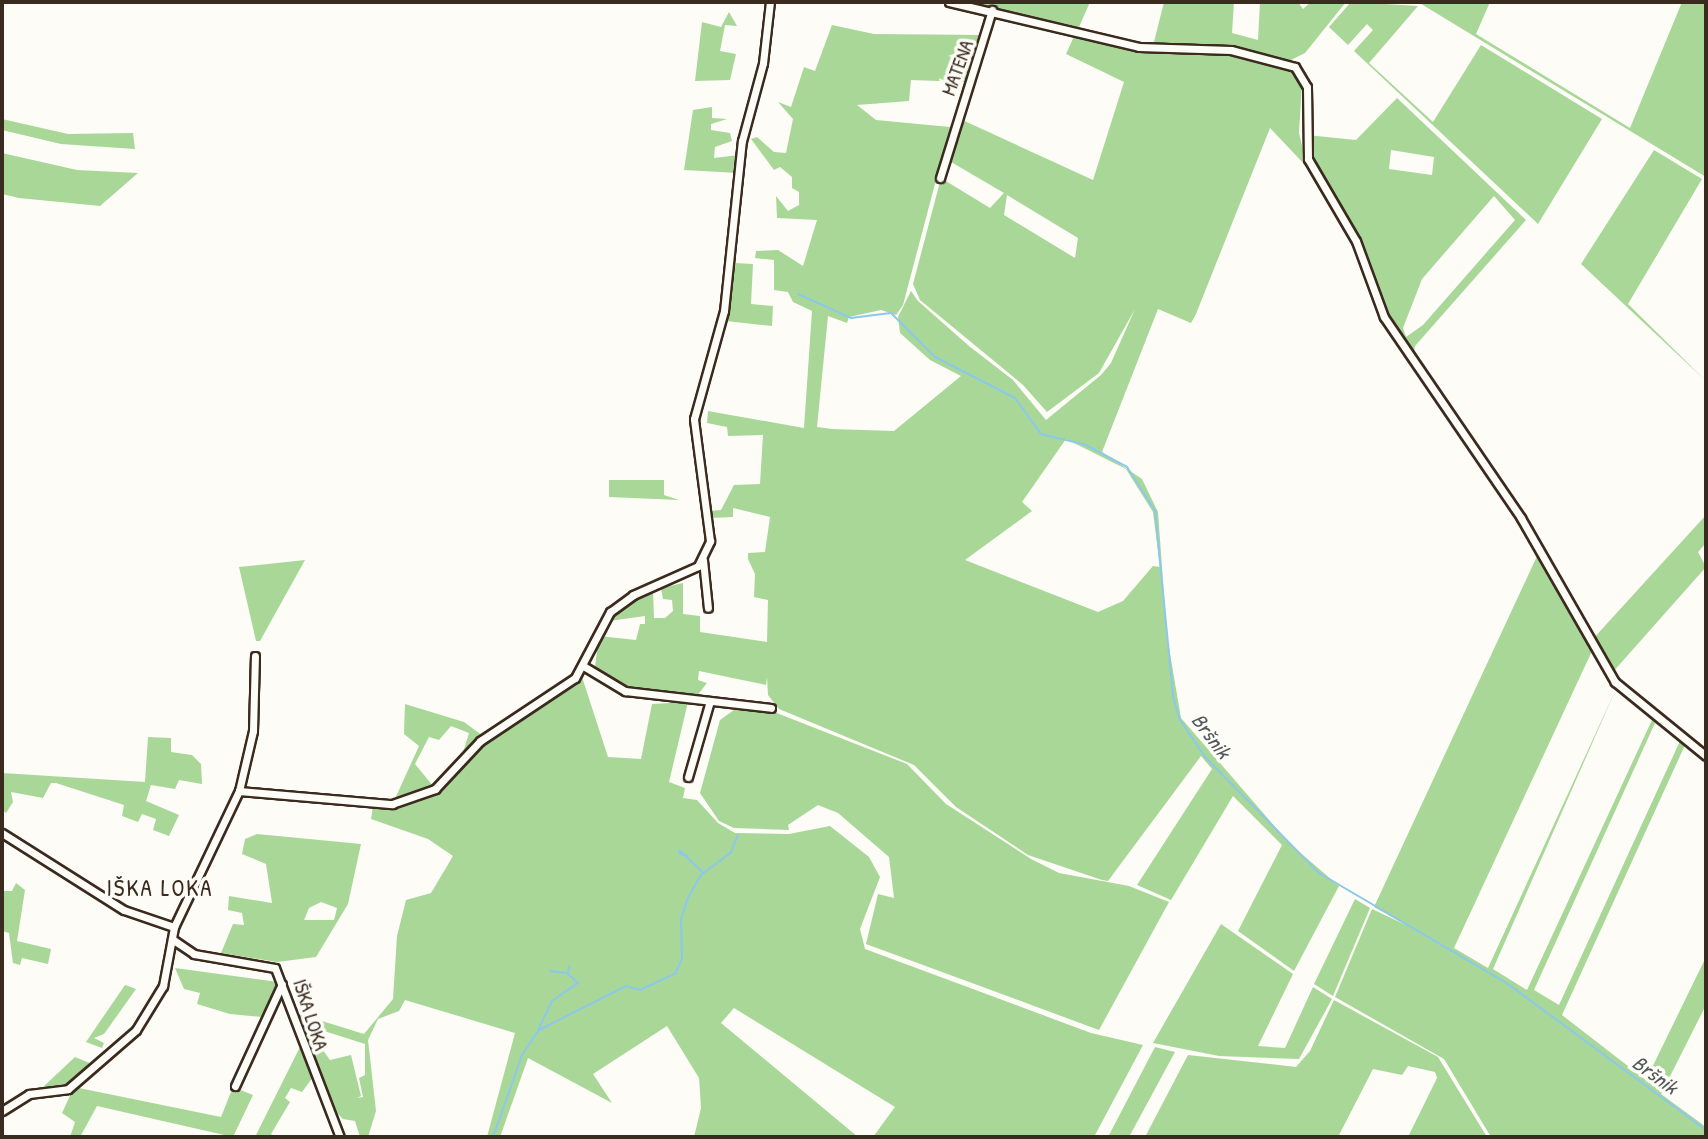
<!DOCTYPE html>
<html>
<head>
<meta charset="utf-8">
<style>
  body { margin:0 }
  #map { position:relative; width:1708px; height:1139px; overflow:hidden; background:#fdfcf7; font-family:"Patrick Hand",sans-serif }
  div>[style] { position:absolute }
  [style*='--x'] { left:calc(var(--x)*1px); top:calc(var(--y)*1px); width:calc(var(--w)*1px); rotate:calc(var(--a)*1deg) }
  .green>* { inset:0; background:#a8d798 }
  .stream>* { height:2px; margin:-1px; padding:0 1px; transform-origin:1px; border-radius:1px; background:#8cc8ec }
  .roads { filter:drop-shadow(2px 0 #3b2a1e) drop-shadow(-2px 0 #3b2a1e) drop-shadow(0 2px #3b2a1e) drop-shadow(0 -2px #3b2a1e) }
  .minor>* { height:7px; margin:-3.5px; padding:0 3.5px; transform-origin:3.5px; border-radius:3.5px; background:#fdfcf7 }
  span { translate:-50% -50%; white-space:nowrap; text-align:center; line-height:1.15; -webkit-text-stroke:7px #fdfcf7; paint-order:stroke }
  .street-label { font-size:19px; color:#3b2a1e }
  .water-label { font-size:21px; color:#53595c; font-style:italic }
  .quarter-label { font-size:23px; color:#3b2a1e; letter-spacing:2px }
  .frame { position:absolute; inset:0; border:4px solid #3b2a1e; pointer-events:none }
</style>
</head>
<body>
<div id="map">
  <div class="green">
    <i style="clip-path:polygon(967px 2px,1090px 2px,1079px 27px)"></i>
    <i style="clip-path:polygon(1164px 2px,1234px 2px,1232px 33px,1258px 40px,1260px 2px,1298px 2px,1303px 9px,1311px 2px,1346px 2px,1305px 53px,1289px 61px,1244px 48px,1136px 43px,1154px 42px)"></i>
    <i style="clip-path:polygon(1351px 2px,1418px 6px,1369px 63px,1433px 122px,1481px 45px,1602px 119px,1538px 224px,1354px 51px,1373px 30px,1367px 24px,1348px 45px,1329px 27px)"></i>
    <i style="clip-path:polygon(1418px 2px,1490px 2px,1476px 34px,1630px 128px,1682px 2px,1706px 2px,1706px 177px)"></i>
    <i style="clip-path:polygon(729px 12px,737px 26px,725px 25px,720px 51px,736px 54px,730px 80px,695px 81px,702px 22px,721px 27px)"></i>
    <i style="clip-path:polygon(evenodd,832px 25px,874px 34px,984px 35px,965px 82px,911px 80px,909px 101px,857px 105px,876px 120px,950px 127px,903px 305px,896px 315px,881px 310px,849px 317px,847px 323px,828px 316px,817px 427px,832px 429px,894px 431px,961px 376px,930px 360px,900px 333px,898px 317px,911px 291px,918px 301px,969px 346px,1013px 380px,1046px 420px,1101px 375px,1111px 363px,1135px 309px,1099px 373px,1047px 412px,1023px 385px,920px 300px,913px 284px,941px 178px,990px 208px,1004px 193px,946px 159px,958px 118px,1093px 180px,1124px 82px,1066px 54px,1076px 32px,1144px 50px,1251px 56px,1289px 68px,1302px 84px,1299px 133px,1307px 167px,1270px 128px,1196px 314px,1191px 323px,1158px 309px,1102px 452px,1142px 479px,1158px 512px,1167px 636px,1181px 718px,1290px 844px,1339px 886px,1294px 971px,1238px 931px,1282px 845px,1233px 796px,1171px 900px,1137px 885px,1212px 769px,1201px 756px,1108px 881px,1102px 880px,1028px 855px,956px 807px,914px 765px,779px 709px,768px 695px,767px 677px,766px 685px,699px 671px,698px 680px,707px 683px,696px 697px,626px 688px,595px 667px,599px 636px,636px 640px,640px 624px,645px 624px,645px 616px,609px 621px,614px 612px,653px 590px,654px 618px,665px 618px,673px 611px,672px 600px,663px 599px,661px 588px,683px 583px,683px 614px,700px 616px,700px 632px,767px 642px,768px 600px,754px 597px,755px 574px,748px 559px,748px 553px,765px 552px,770px 517px,733px 508px,733px 517px,710px 518px,709px 511px,721px 510px,734px 485px,760px 484px,763px 435px,728px 436px,727px 427px,707px 423px,708px 411px,804px 428px,812px 311px,793px 302px,788px 292px,774px 290px,774px 260px,755px 258px,756px 251px,778px 250px,803px 266px,817px 220px,777px 218px,776px 196px,788px 211px,799px 205px,799px 192px,792px 188px,792px 177px,780px 167px,774px 170px,751px 139px,757px 137px,774px 152px,786px 153px,793px 119px,778px 102px,791px 107px,804px 67px,815px 71px,832px 25px,1007px 195px,1078px 238px,1075px 258px,1004px 215px,1007px 195px,832px 25px,1066px 439px,1126px 469px,1153px 512px,1160px 567px,1153px 566px,1123px 601px,1098px 612px,965px 560px,1032px 511px,1022px 502px,1066px 439px)"></i>
    <i style="clip-path:polygon(evenodd,1397px 98px,1526px 220px,1415px 346px,1414px 353px,1469px 437px,1390px 323px,1365px 254px,1309px 152px,1307px 135px,1356px 140px,1397px 98px,1391px 150px,1434px 157px,1432px 175px,1389px 169px,1391px 150px,1397px 98px,1494px 196px,1515px 220px,1423px 325px,1406px 337px,1403px 328px,1422px 279px,1494px 196px)"></i>
    <i style="clip-path:polygon(712px 107px,712px 118px,727px 119px,711px 124px,711px 130px,730px 133px,732px 141px,715px 147px,714px 158px,739px 155px,738px 173px,684px 170px,693px 110px)"></i>
    <i style="clip-path:polygon(2px 119px,68px 134px,133px 133px,135px 149px,61px 144px,2px 130px)"></i>
    <i style="clip-path:polygon(1654px 150px,1702px 179px,1628px 304px,1706px 381px,1581px 264px)"></i>
    <i style="clip-path:polygon(2px 153px,77px 170px,138px 173px,100px 206px,19px 198px,2px 194px)"></i>
    <i style="clip-path:polygon(735px 263px,753px 264px,751px 304px,773px 306px,772px 326px,726px 321px)"></i>
    <i style="clip-path:polygon(609px 480px,664px 480px,664px 495px,679px 500px,609px 497px)"></i>
    <i style="clip-path:polygon(1706px 515px,1706px 543px,1698px 552px,1706px 567px,1612px 673px,1592px 640px)"></i>
    <i style="clip-path:polygon(1538px 554px,1592px 651px,1454px 948px,1488px 968px,1616px 689px,1493px 969px,1527px 990px,1652px 720px,1655px 723px,1534px 990px,1559px 1005px,1680px 741px,1685px 745px,1562px 1015px,1646px 1080px,1706px 957px,1706px 1005px,1661px 1094px,1706px 1127px,1706px 1137px,1491px 1137px,1444px 1059px,1335px 997px,1372px 909px,1406px 925px,1374px 907px)"></i>
    <i style="clip-path:polygon(305px 560px,260px 641px,256px 641px,239px 567px)"></i>
    <i style="clip-path:polygon(582px 677px,608px 757px,641px 759px,652px 704px,688px 702px,669px 782px,685px 788px,683px 798px,697px 800px,718px 823px,735px 833px,789px 834px,830px 826px,869px 857px,880px 877px,860px 929px,865px 949px,1091px 1033px,1143px 1045px,1094px 1137px,873px 1137px,895px 1107px,734px 1008px,721px 1023px,858px 1137px,694px 1137px,701px 1108px,699px 1078px,667px 1026px,593px 1074px,612px 1103px,528px 1058px,500px 1137px,487px 1137px,515px 1033px,405px 1000px,399px 1011px,378px 1019px,368px 1040px,376px 1111px,368px 1137px,360px 1137px,355px 1121px,343px 1119px,330px 1106px,308px 1053px,322px 1049px,330px 1060px,351px 1055px,361px 1096px,357px 1098px,363px 1097px,359px 1078px,365px 1075px,365px 1044px,321px 1030px,318px 1041px,305px 1043px,293px 1012px,364px 1034px,393px 999px,397px 936px,406px 900px,431px 893px,453px 856px,428px 839px,371px 819px,373px 807px,404px 805px,437px 791px,480px 746px)"></i>
    <i style="clip-path:polygon(405px 704px,464px 722px,483px 736px,461px 759px,469px 733px,451px 726px,439px 740px,429px 737px,415px 764px,433px 786px,394px 801px,419px 746px,404px 734px)"></i>
    <i style="clip-path:polygon(734px 710px,769px 710px,907px 764px,946px 804px,1031px 859px,1059px 873px,1129px 886px,1169px 902px,1099px 1030px,866px 944px,878px 894px,894px 898px,889px 857px,838px 813px,818px 805px,788px 825px,789px 830px,734px 828px,719px 821px,700px 793px,720px 720px)"></i>
    <i style="clip-path:polygon(148px 737px,171px 738px,171px 752px,192px 755px,201px 764px,202px 784px,179px 780px,175px 789px,151px 785px,146px 801px,179px 815px,169px 836px,153px 830px,156px 819px,142px 814px,138px 822px,122px 816px,124px 805px,56px 783px,51px 783px,43px 798px,11px 792px,13px 802px,6px 813px,2px 810px,2px 773px,145px 782px)"></i>
    <i style="clip-path:polygon(evenodd,257px 834px,361px 844px,348px 904px,316px 957px,277px 962px,221px 953px,233px 924px,244px 925px,242px 913px,228px 910px,229px 896px,272px 903px,266px 864px,242px 854px,245px 839px,257px 834px,321px 902px,337px 908px,334px 920px,304px 920px,309px 908px,321px 902px)"></i>
    <i style="clip-path:polygon(16px 883px,25px 890px,17px 941px,51px 949px,48px 964px,22px 958px,20px 965px,13px 963px,9px 933px,2px 931px,2px 891px,12px 891px)"></i>
    <i style="clip-path:polygon(1355px 899px,1370px 908px,1333px 996px,1314px 984px)"></i>
    <i style="clip-path:polygon(1221px 924px,1293px 974px,1258px 1046px,1285px 1048px,1313px 987px,1332px 999px,1299px 1059px,1219px 1056px,1153px 1043px)"></i>
    <i style="clip-path:polygon(175px 968px,278px 982px,279px 984px,262px 1017px,230px 1014px,197px 1004px,200px 993px,184px 989px)"></i>
    <i style="clip-path:polygon(125px 985px,136px 989px,104px 1034px,94px 1038px,104px 1043px,102px 1048px,86px 1042px)"></i>
    <i style="clip-path:polygon(1334px 1000px,1438px 1057px,1487px 1137px,1408px 1137px,1437px 1078px,1435px 1072px,1408px 1066px,1402px 1075px,1373px 1069px,1338px 1137px,1145px 1137px,1188px 1055px,1296px 1067px,1310px 1051px)"></i>
    <i style="clip-path:polygon(300px 1047px,313px 1077px,302px 1092px,291px 1088px,285px 1098px,290px 1102px,271px 1134px,276px 1137px,255px 1137px)"></i>
    <i style="clip-path:polygon(1155px 1047px,1175px 1052px,1129px 1137px,1108px 1137px)"></i>
    <i style="clip-path:polygon(75px 1057px,92px 1064px,70px 1085px,42px 1088px)"></i>
    <i style="clip-path:polygon(74px 1087px,221px 1117px,233px 1087px,253px 1095px,233px 1137px,97px 1106px,80px 1137px,70px 1137px,75px 1122px,62px 1113px)"></i>
  </div>
  <div class="stream">
    <i style="--x:798;--y:294;--w:58;--a:24.4"></i>
    <i style="--x:851;--y:318;--w:40;--a:-7.1"></i>
    <i style="--x:891;--y:313;--w:62;--a:45"></i>
    <i style="--x:935;--y:357;--w:90;--a:27.1"></i>
    <i style="--x:1015;--y:398;--w:44;--a:54.2"></i>
    <i style="--x:1041;--y:434;--w:46;--a:13.7"></i>
    <i style="--x:1086;--y:445;--w:47;--a:28.2"></i>
    <i style="--x:1127;--y:467;--w:52;--a:57.5"></i>
    <i style="--x:1155;--y:511;--w:186;--a:84.4"></i>
    <i style="--x:1173;--y:696;--w:25;--a:74"></i>
    <i style="--x:1180;--y:720;--w:46;--a:55.6"></i>
    <i style="--x:1206;--y:758;--w:161;--a:45.5"></i>
    <i style="--x:1319;--y:873;--w:219;--a:30.4"></i>
    <i style="--x:1508;--y:984;--w:246;--a:36.4"></i>
    <i style="--x:679;--y:850;--w:33;--a:43"></i>
    <i style="--x:679;--y:853;--w:9;--a:18"></i>
    <i style="--x:550;--y:971;--w:16;--a:7"></i>
    <i style="--x:539;--y:1028;--w:30;--a:-64"></i>
    <i style="--x:552;--y:1001;--w:32;--a:-35"></i>
    <i style="--x:578;--y:983;--w:13;--a:-138"></i>
    <i style="--x:568;--y:974;--w:8;--a:-83"></i>
    <i style="--x:493;--y:1137;--w:87;--a:-70.5"></i>
    <i style="--x:522;--y:1055;--w:30;--a:-56"></i>
    <i style="--x:539;--y:1030;--w:97;--a:-26.8"></i>
    <i style="--x:626;--y:986;--w:15;--a:16"></i>
    <i style="--x:640;--y:990;--w:38;--a:-25"></i>
    <i style="--x:675;--y:974;--w:17;--a:-65"></i>
    <i style="--x:682;--y:959;--w:40;--a:-91.4"></i>
    <i style="--x:681;--y:919;--w:22;--a:-72"></i>
    <i style="--x:688;--y:898;--w:26;--a:-61"></i>
    <i style="--x:701;--y:875;--w:38;--a:-37"></i>
    <i style="--x:731;--y:852;--w:18;--a:-68"></i>
  </div>
  <div class="roads">
    <div class="minor">
      <i style="--x:949;--y:2;--w:195;--a:13.3"></i>
      <i style="--x:1139;--y:47;--w:92;--a:1.9"></i>
      <i style="--x:1231;--y:50;--w:66;--a:14.9"></i>
      <i style="--x:1295;--y:67;--w:23;--a:59"></i>
      <i style="--x:1307;--y:87;--w:72;--a:89.2"></i>
      <i style="--x:1308;--y:159;--w:95;--a:59.7"></i>
      <i style="--x:1356;--y:241;--w:81;--a:69.8"></i>
      <i style="--x:1384;--y:317;--w:243;--a:55.7"></i>
      <i style="--x:1521;--y:518;--w:189;--a:60.2"></i>
      <i style="--x:1615;--y:682;--w:117;--a:39.1"></i>
      <i style="--x:940;--y:178;--w:176;--a:-72.8"></i>
      <i style="--x:703;--y:560;--w:48;--a:84.1"></i>
      <i style="--x:585;--y:667;--w:47;--a:31"></i>
      <i style="--x:625;--y:691;--w:147;--a:6.6"></i>
      <i style="--x:688;--y:777;--w:79;--a:-73.9"></i>
      <i style="--x:239;--y:791;--w:62;--a:-76.9"></i>
      <i style="--x:253;--y:731;--w:75;--a:-88.5"></i>
      <i style="--x:2;--y:833;--w:144;--a:32.3"></i>
      <i style="--x:124;--y:910;--w:53;--a:18.8"></i>
      <i style="--x:174;--y:927;--w:151;--a:-64.5"></i>
      <i style="--x:239;--y:791;--w:154;--a:4.9"></i>
      <i style="--x:392;--y:804;--w:46;--a:-19.2"></i>
      <i style="--x:435;--y:789;--w:66;--a:-46.8"></i>
      <i style="--x:480;--y:741;--w:114;--a:-33.6"></i>
      <i style="--x:575;--y:678;--w:75;--a:-62.1"></i>
      <i style="--x:610;--y:612;--w:29;--a:-36"></i>
      <i style="--x:633;--y:595;--w:71;--a:-24"></i>
      <i style="--x:698;--y:566;--w:28;--a:-64"></i>
      <i style="--x:710;--y:541;--w:123;--a:-97.5"></i>
      <i style="--x:694;--y:419;--w:112;--a:-74.5"></i>
      <i style="--x:724;--y:311;--w:171;--a:-84"></i>
      <i style="--x:742;--y:141;--w:81;--a:-74.9"></i>
      <i style="--x:763;--y:63;--w:61;--a:-83.5"></i>
      <i style="--x:172;--y:939;--w:27;--a:34"></i>
      <i style="--x:194;--y:954;--w:82;--a:9.8"></i>
      <i style="--x:275;--y:968;--w:181;--a:69"></i>
      <i style="--x:235;--y:1086;--w:112;--a:-65.3"></i>
      <i style="--x:2;--y:1111;--w:32;--a:-32"></i>
      <i style="--x:29;--y:1094;--w:39;--a:-7"></i>
      <i style="--x:68;--y:1089;--w:90;--a:-40.9"></i>
      <i style="--x:136;--y:1030;--w:52;--a:-58.5"></i>
      <i style="--x:163;--y:986;--w:60;--a:-79.4"></i>
    </div>
  </div>
  <div class="street-label">
    <span style="left:958px;top:68px;rotate:-70deg">MATENA</span>
    <span style="left:310px;top:1015px;rotate:72deg">IŠKA LOKA</span>
  </div>
  <div class="water-label">
    <span style="left:1211px;top:736px;rotate:53deg">Bršnik</span>
    <span style="left:1655px;top:1075px;rotate:36deg">Bršnik</span>
  </div>
  <div class="quarter-label">
    <span style="left:160px;top:888px">IŠKA LOKA</span>
  </div>
  <div class="frame"></div>
</div>
</body>
</html>
